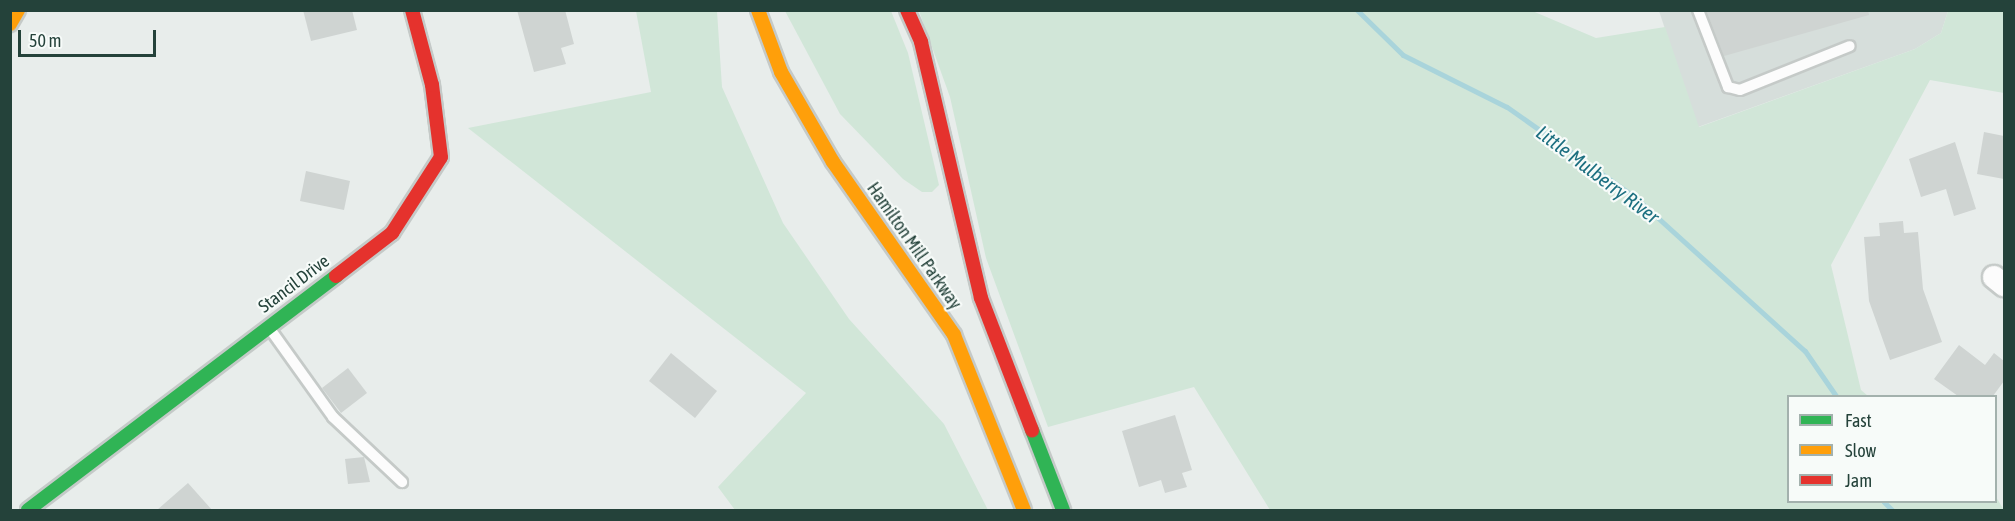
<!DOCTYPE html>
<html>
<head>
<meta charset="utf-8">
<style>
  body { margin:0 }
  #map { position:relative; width:2015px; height:521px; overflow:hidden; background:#e8edeb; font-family:"Asap Condensed",sans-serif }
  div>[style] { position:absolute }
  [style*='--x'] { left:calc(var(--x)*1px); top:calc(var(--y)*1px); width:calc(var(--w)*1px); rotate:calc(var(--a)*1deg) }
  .built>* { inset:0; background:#d6dedb }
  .green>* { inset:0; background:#d1e6d8 }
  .stream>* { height:5px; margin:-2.5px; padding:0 2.5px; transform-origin:2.5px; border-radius:2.5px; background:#a9d4db }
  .building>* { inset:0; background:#cfd4d2 }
  .roads { filter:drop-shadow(2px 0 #c5cac8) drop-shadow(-2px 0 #c5cac8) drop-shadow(0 2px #c5cac8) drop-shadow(0 -2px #c5cac8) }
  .lane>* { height:10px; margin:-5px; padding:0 5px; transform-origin:5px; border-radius:5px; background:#fcfcfc }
  .street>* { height:22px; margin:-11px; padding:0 11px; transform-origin:11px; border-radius:11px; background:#fcfcfc }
  .fast>* { height:14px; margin:-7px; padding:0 7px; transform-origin:7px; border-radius:7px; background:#30b455 }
  .slow>* { height:14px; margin:-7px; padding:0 7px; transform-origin:7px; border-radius:7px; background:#ff9f0a }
  .jam>* { height:14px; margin:-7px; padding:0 7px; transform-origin:7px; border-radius:7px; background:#e5322d }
  span { translate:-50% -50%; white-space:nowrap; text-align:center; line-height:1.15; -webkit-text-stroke:4.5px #f7fbf9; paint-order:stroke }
  .street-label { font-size:18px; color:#24423a }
  .water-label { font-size:20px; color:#1c6f80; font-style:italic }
  .frame { position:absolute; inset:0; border:12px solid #24423a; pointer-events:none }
  .legend { position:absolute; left:1787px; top:395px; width:210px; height:108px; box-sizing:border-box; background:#f7fbf9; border:2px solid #a3b1ad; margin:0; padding:8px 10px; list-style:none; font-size:18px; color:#24423a }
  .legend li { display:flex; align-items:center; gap:12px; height:30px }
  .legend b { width:30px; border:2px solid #a3b1ad }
  .scale { position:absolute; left:18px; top:30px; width:138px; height:27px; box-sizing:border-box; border:3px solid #24423a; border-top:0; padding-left:8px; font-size:18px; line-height:21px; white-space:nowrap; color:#24423a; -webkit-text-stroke:4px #f7fbf9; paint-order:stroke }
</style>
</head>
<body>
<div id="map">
  <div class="built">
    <i style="clip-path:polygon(1659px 11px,1948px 11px,1941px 33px,1915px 49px,1698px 127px)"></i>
  </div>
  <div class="green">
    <i style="clip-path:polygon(1530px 10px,1596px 38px,1665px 27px,1699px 127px,1915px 49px,1941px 33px,1948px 11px,2004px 11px,2004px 93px,1930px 80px,1831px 265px,1861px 390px,1868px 396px,1788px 396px,1788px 502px,1996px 502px,1996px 497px,2004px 510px,1270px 510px,1194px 387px,1048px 427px,986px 258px,950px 97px,919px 11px)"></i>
    <i style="clip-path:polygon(636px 11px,717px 11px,722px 87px,783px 223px,849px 319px,944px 424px,988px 510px,735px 510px,718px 487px,806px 393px,468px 128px,651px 92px)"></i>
    <i style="clip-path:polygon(785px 11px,891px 11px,908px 53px,939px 185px,932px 192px,922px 192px,903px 179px,840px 114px)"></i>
  </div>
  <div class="stream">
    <i style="--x:1357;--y:10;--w:64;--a:44.4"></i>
    <i style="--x:1403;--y:55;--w:116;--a:26.6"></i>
    <i style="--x:1507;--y:107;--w:158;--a:35.2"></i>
    <i style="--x:1636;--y:198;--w:228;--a:42.2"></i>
    <i style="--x:1805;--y:351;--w:55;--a:55.4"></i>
    <i style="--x:1884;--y:502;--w:11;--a:45"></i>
  </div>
  <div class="building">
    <i style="clip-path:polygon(303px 10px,352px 10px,357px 30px,311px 41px)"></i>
    <i style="clip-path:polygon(517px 10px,565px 10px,574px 44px,561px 48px,566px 64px,534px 72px)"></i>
    <i style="clip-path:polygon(1706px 10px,1868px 10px,1869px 15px,1724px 56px)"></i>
    <i style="clip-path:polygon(1984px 132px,2004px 136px,2004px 179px,1977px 174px)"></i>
    <i style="clip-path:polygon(1955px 142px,1976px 209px,1954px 216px,1946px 189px,1921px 197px,1909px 159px)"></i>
    <i style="clip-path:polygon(306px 171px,350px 181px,344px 210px,300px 201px)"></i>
    <i style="clip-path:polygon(1903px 221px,1904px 233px,1918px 232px,1923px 289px,1942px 342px,1890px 360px,1869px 301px,1864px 237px,1880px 236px,1879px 223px)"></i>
    <i style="clip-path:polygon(1959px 345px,1985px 365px,1994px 353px,2004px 361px,2004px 381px,1993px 396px,1958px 396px,1934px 379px)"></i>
    <i style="clip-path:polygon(671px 353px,717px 391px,695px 418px,649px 381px)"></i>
    <i style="clip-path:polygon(348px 368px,367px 393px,341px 413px,322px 388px)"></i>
    <i style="clip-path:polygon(1175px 415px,1192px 470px,1182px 473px,1187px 487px,1165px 493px,1161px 480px,1139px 487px,1122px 431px)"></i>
    <i style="clip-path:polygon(364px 457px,370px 482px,348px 484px,345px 459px)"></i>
    <i style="clip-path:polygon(188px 483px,212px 510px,157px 510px)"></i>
  </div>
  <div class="roads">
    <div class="lane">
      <i style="--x:1698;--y:10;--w:83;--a:68.7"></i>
      <i style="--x:1728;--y:87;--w:12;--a:14"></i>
      <i style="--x:1740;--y:90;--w:118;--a:-21.8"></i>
      <i style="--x:270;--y:329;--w:108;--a:54.4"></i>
      <i style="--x:333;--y:417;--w:95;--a:43.3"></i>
    </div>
    <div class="street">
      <i style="--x:1994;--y:277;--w:13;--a:39"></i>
    </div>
    <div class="fast">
      <i style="--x:1032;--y:430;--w:86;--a:68.8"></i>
      <i style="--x:28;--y:510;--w:387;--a:-37.2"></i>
    </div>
    <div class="slow">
      <i style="--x:758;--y:10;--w:66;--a:69.6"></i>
      <i style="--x:781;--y:72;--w:104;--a:60"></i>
      <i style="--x:833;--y:162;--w:211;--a:55"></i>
      <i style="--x:954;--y:335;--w:188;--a:68.2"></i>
      <i style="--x:10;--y:24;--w:16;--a:-60"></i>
    </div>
    <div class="jam">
      <i style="--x:907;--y:10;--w:35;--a:66"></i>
      <i style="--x:921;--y:42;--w:263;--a:76.8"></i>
      <i style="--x:981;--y:298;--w:142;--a:68.9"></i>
      <i style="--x:336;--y:276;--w:71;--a:-37.5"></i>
      <i style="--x:392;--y:233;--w:90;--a:-57.2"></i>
      <i style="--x:441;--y:157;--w:73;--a:-97.1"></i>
      <i style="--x:432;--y:85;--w:78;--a:-104.9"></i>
    </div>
  </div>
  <div class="street-label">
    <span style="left:914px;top:246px;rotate:55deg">Hamilton Mill Parkway</span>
    <span style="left:294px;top:284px;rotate:-37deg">Stancil Drive</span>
  </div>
  <div class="water-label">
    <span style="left:1598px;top:174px;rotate:37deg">Little Mulberry River</span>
  </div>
  <div class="frame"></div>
  <ul class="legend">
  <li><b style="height:8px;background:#30b455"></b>Fast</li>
  <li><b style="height:8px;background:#ff9f0a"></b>Slow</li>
  <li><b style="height:8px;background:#e5322d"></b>Jam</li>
  </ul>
  <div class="scale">50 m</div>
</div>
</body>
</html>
